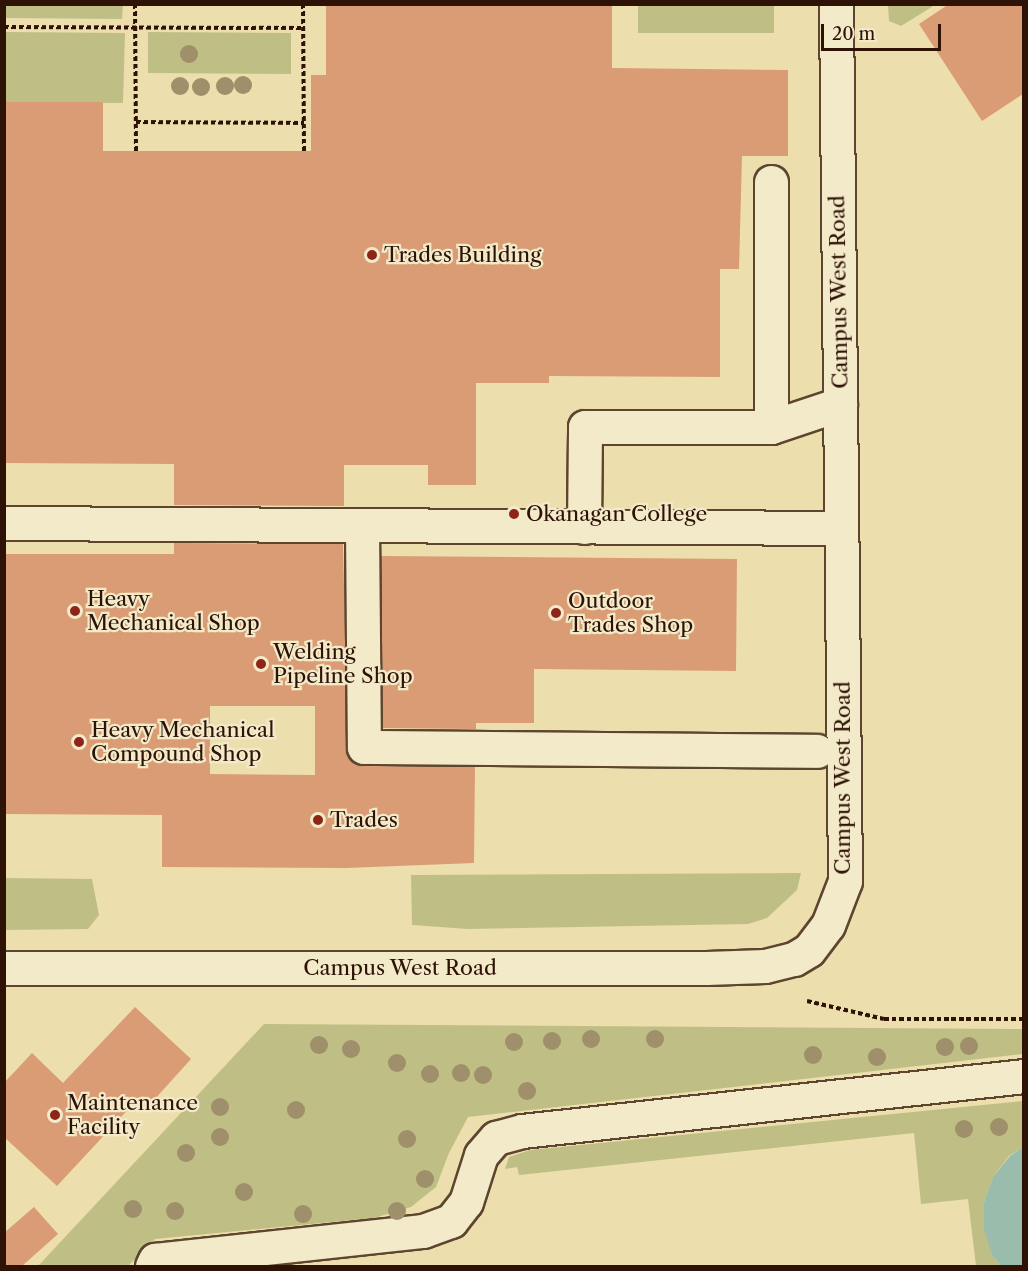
<!DOCTYPE html>
<html>
<head>
<meta charset="utf-8">
<style>
  body { margin:0 }
  #map { position:relative; width:1028px; height:1271px; overflow:hidden; background:#eddeae; font-family:"Libre Caslon Text",serif }
  div>[style] { position:absolute }
  [style*='--x'] { left:calc(var(--x)*1px); top:calc(var(--y)*1px); width:calc(var(--w)*1px); rotate:calc(var(--a)*1deg) }
  .green>* { inset:0; background:#bfbf85 }
  .water>* { inset:0; background:#99bcac }
  .building>* { inset:0; background:#da9c74 }
  .path>* { height:4px; margin-top:-2px; transform-origin:0; background:repeating-linear-gradient(90deg,#2d1205 0 4.5px,transparent 0 7.5px) }
  .roads { filter:drop-shadow(2px 0 #5d452f) drop-shadow(-2px 0 #5d452f) drop-shadow(0 2px #5d452f) drop-shadow(0 -2px #5d452f) }
  .minor>* { height:33px; margin:-16.5px; padding:0 16.5px; transform-origin:16.5px; border-radius:16.5px; background:#f3eaca }
  .trees>* { width:18px; height:18px; margin:-9px; border-radius:50%; background:#9f8f6a }
  .dots>* { width:16px; height:16px; translate:-50% -50%; box-sizing:border-box; border:3px solid #f3eaca; border-radius:50% }
  span { translate:-50% -50%; white-space:nowrap; text-align:center; line-height:1.15; -webkit-text-stroke:4.5px #f3eaca; paint-order:stroke }
  .poi-label { font-size:21px; color:#2d1205 }
  .left { translate:0 -50%; text-align:left }
  .street-label { font-size:21px; color:#2d1205 }
  .frame { position:absolute; inset:0; border:6px solid #2d1205; pointer-events:none }
  .scale { position:absolute; left:821px; top:24px; width:120px; height:27px; box-sizing:border-box; border:3px solid #2d1205; border-top:0; padding-left:8px; font-size:18px; line-height:21px; white-space:nowrap; color:#2d1205; -webkit-text-stroke:4px #f3eaca; paint-order:stroke }
</style>
</head>
<body>
<div id="map">
  <div class="green">
    <i style="clip-path:polygon(5px 4px,123px 5px,122px 19px,5px 18px)"></i>
    <i style="clip-path:polygon(638px 5px,774px 5px,774px 33px,638px 33px)"></i>
    <i style="clip-path:polygon(888px 5px,888px 4px,935px 5px,901px 26px,889px 21px)"></i>
    <i style="clip-path:polygon(5px 32px,125px 33px,123px 103px,5px 102px)"></i>
    <i style="clip-path:polygon(148px 32px,291px 33px,291px 74px,148px 73px)"></i>
    <i style="clip-path:polygon(801px 873px,797px 890px,767px 918px,748px 924px,468px 929px,412px 925px,411px 875px)"></i>
    <i style="clip-path:polygon(5px 878px,92px 879px,99px 915px,88px 929px,5px 930px)"></i>
    <i style="clip-path:polygon(264px 1024px,1023px 1029px,1023px 1054px,468px 1117px,449px 1153px,436px 1187px,411px 1207px,374px 1218px,155px 1239px,128px 1266px,38px 1266px)"></i>
    <i style="clip-path:polygon(1023px 1101px,1023px 1147px,1009px 1156px,993px 1177px,984px 1202px,992px 1255px,1001px 1266px,976px 1266px,968px 1199px,921px 1204px,914px 1133px,519px 1175px,517px 1167px,505px 1169px,509px 1157px,530px 1150px)"></i>
  </div>
  <div class="water">
    <i style="clip-path:polygon(1023px 1147px,1023px 1266px,1001px 1266px,992px 1255px,984px 1229px,984px 1202px,993px 1177px,1010px 1156px)"></i>
  </div>
  <div class="building">
    <i style="clip-path:polygon(326px 4px,612px 4px,612px 68px,788px 70px,788px 156px,742px 156px,739px 269px,720px 269px,720px 377px,549px 376px,549px 383px,476px 383px,476px 485px,428px 485px,428px 465px,344px 465px,344px 506px,174px 505px,174px 464px,4px 463px,4px 102px,103px 102px,103px 151px,311px 151px,311px 75px,326px 75px)"></i>
    <i style="clip-path:polygon(949px 4px,1023px 4px,1023px 94px,982px 121px,919px 24px)"></i>
    <i style="clip-path:polygon(evenodd,174px 543px,343px 544px,348px 756px,364px 766px,475px 767px,474px 863px,346px 868px,162px 867px,162px 815px,4px 814px,4px 554px,174px 554px,174px 543px,210px 706px,315px 706px,315px 775px,210px 774px,210px 706px)"></i>
    <i style="clip-path:polygon(381px 556px,737px 559px,736px 671px,534px 669px,534px 723px,476px 723px,476px 729px,383px 728px)"></i>
    <i style="clip-path:polygon(135px 1007px,191px 1059px,144px 1111px,135px 1102px,57px 1186px,4px 1137px,4px 1083px,32px 1053px,63px 1083px)"></i>
    <i style="clip-path:polygon(34px 1207px,58px 1234px,22px 1266px,4px 1266px,4px 1233px)"></i>
  </div>
  <div class="path">
    <i style="--x:135;--y:4;--w:147;--a:89.6"></i>
    <i style="--x:303;--y:4;--w:147;--a:89.6"></i>
    <i style="--x:4;--y:27;--w:299;--a:0.2"></i>
    <i style="--x:136;--y:122;--w:168;--a:0.3"></i>
    <i style="--x:807;--y:1001;--w:79;--a:13.2"></i>
    <i style="--x:884;--y:1019;--w:140;--a:0"></i>
  </div>
  <div class="roads">
    <div class="minor">
      <i style="--x:771;--y:182;--w:245;--a:90"></i>
      <i style="--x:4;--y:523;--w:837;--a:0.34"></i>
      <i style="--x:362;--y:526;--w:221;--a:89.5"></i>
      <i style="--x:364;--y:747;--w:453;--a:0.5"></i>
      <i style="--x:584;--y:527;--w:100;--a:-89.4"></i>
      <i style="--x:585;--y:427;--w:186;--a:0"></i>
      <i style="--x:771;--y:427;--w:73;--a:-18.4"></i>
      <i style="--x:4;--y:968;--w:702;--a:0"></i>
      <i style="--x:706;--y:968;--w:59;--a:-1.9"></i>
      <i style="--x:765;--y:966;--w:30;--a:-14"></i>
      <i style="--x:794;--y:959;--w:17;--a:-31"></i>
      <i style="--x:809;--y:950;--w:31;--a:-53"></i>
      <i style="--x:828;--y:925;--w:47;--a:-68.9"></i>
      <i style="--x:845;--y:881;--w:877;--a:-90.59"></i>
      <i style="--x:152;--y:1266;--w:7;--a:-63"></i>
      <i style="--x:155;--y:1260;--w:270;--a:-6.2"></i>
      <i style="--x:423;--y:1231;--w:30;--a:-20"></i>
      <i style="--x:451;--y:1221;--w:24;--a:-52"></i>
      <i style="--x:466;--y:1202;--w:49;--a:-72.3"></i>
      <i style="--x:481;--y:1155;--w:23;--a:-49"></i>
      <i style="--x:496;--y:1138;--w:27;--a:-15"></i>
      <i style="--x:522;--y:1131;--w:505;--a:-6.25"></i>
    </div>
  </div>
  <div class="trees">
    <i style="left:189px;top:54px"></i>
    <i style="left:243px;top:85px"></i>
    <i style="left:180px;top:86px"></i>
    <i style="left:225px;top:86px"></i>
    <i style="left:201px;top:87px"></i>
    <i style="left:591px;top:1039px"></i>
    <i style="left:655px;top:1039px"></i>
    <i style="left:552px;top:1041px"></i>
    <i style="left:514px;top:1042px"></i>
    <i style="left:319px;top:1045px"></i>
    <i style="left:969px;top:1046px"></i>
    <i style="left:945px;top:1047px"></i>
    <i style="left:351px;top:1049px"></i>
    <i style="left:813px;top:1055px"></i>
    <i style="left:877px;top:1057px"></i>
    <i style="left:397px;top:1063px"></i>
    <i style="left:461px;top:1073px"></i>
    <i style="left:430px;top:1074px"></i>
    <i style="left:483px;top:1075px"></i>
    <i style="left:527px;top:1091px"></i>
    <i style="left:220px;top:1107px"></i>
    <i style="left:296px;top:1110px"></i>
    <i style="left:999px;top:1127px"></i>
    <i style="left:964px;top:1129px"></i>
    <i style="left:220px;top:1137px"></i>
    <i style="left:407px;top:1139px"></i>
    <i style="left:186px;top:1153px"></i>
    <i style="left:425px;top:1179px"></i>
    <i style="left:244px;top:1192px"></i>
    <i style="left:133px;top:1209px"></i>
    <i style="left:175px;top:1211px"></i>
    <i style="left:397px;top:1211px"></i>
    <i style="left:303px;top:1214px"></i>
  </div>
  <div class="dots">
    <i style="left:372px;top:255px;background:#8f2418"></i>
    <i style="left:514px;top:514px;background:#8f2418"></i>
    <i style="left:75px;top:611px;background:#8f2418"></i>
    <i style="left:556px;top:613px;background:#8f2418"></i>
    <i style="left:261px;top:664px;background:#8f2418"></i>
    <i style="left:79px;top:742px;background:#8f2418"></i>
    <i style="left:318px;top:820px;background:#8f2418"></i>
    <i style="left:55px;top:1115px;background:#8f2418"></i>
  </div>
  <div class="poi-label">
    <span class="left" style="left:384px;top:255px">Trades Building</span>
    <span class="left" style="left:526px;top:514px">Okanagan College</span>
    <span class="left" style="left:87px;top:611px">Heavy<br>Mechanical Shop</span>
    <span class="left" style="left:568px;top:613px">Outdoor<br>Trades Shop</span>
    <span class="left" style="left:273px;top:664px">Welding<br>Pipeline Shop</span>
    <span class="left" style="left:91px;top:742px">Heavy Mechanical<br>Compound Shop</span>
    <span class="left" style="left:330px;top:820px">Trades</span>
    <span class="left" style="left:67px;top:1115px">Maintenance<br>Facility</span>
  </div>
  <div class="street-label">
    <span style="left:839px;top:292px;rotate:-91deg">Campus West Road</span>
    <span style="left:843px;top:778px;rotate:-90deg">Campus West Road</span>
    <span style="left:400px;top:968px">Campus West Road</span>
  </div>
  <div class="frame"></div>
  <div class="scale">20 m</div>
</div>
</body>
</html>
